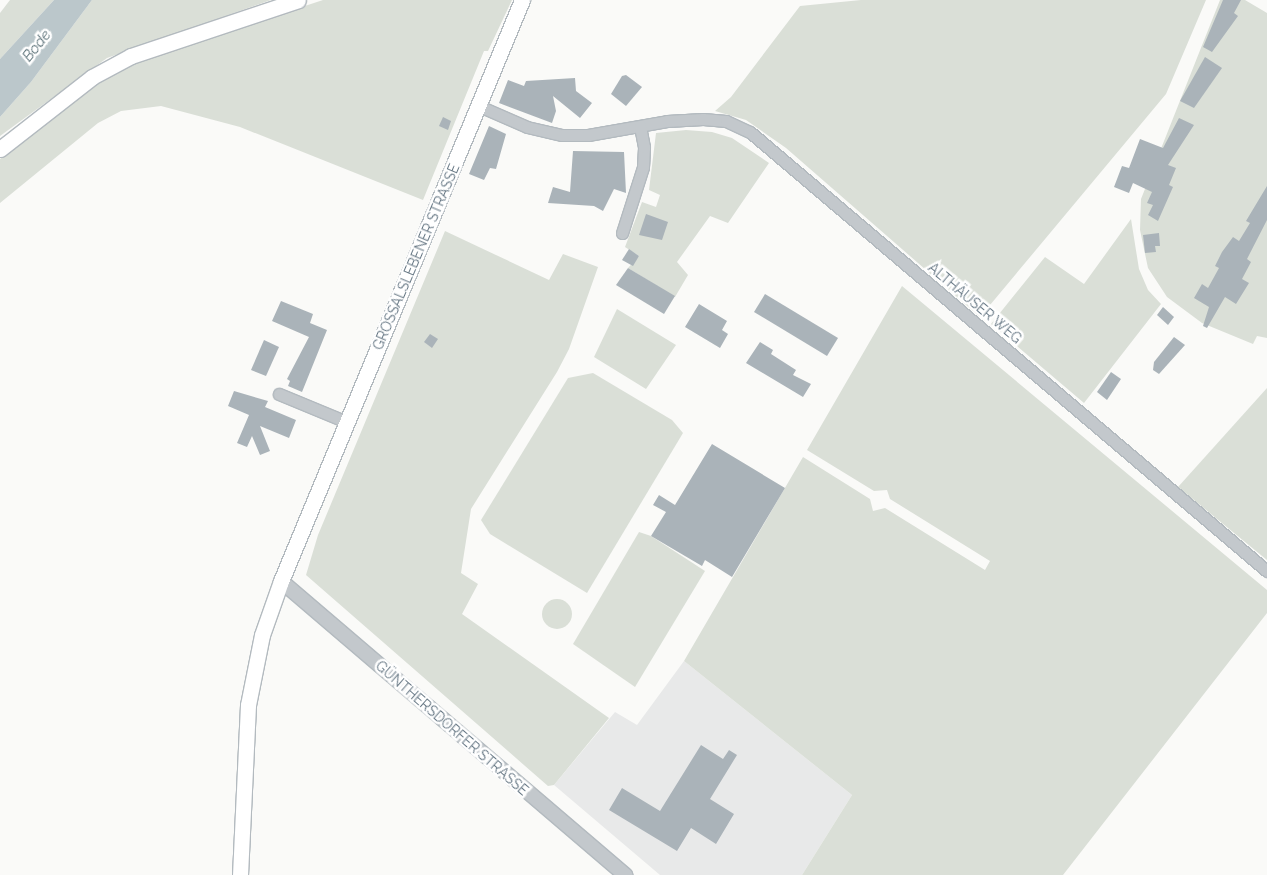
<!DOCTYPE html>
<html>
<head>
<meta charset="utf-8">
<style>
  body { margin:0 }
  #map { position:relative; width:1267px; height:875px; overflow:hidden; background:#fafaf8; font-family:Raleway,sans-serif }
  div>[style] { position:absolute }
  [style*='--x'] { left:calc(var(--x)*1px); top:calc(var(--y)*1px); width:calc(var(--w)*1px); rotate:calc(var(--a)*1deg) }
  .built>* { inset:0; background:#e8e9e9 }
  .green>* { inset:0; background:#dadfd7 }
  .round { border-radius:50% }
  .water>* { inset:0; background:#bbc7cb }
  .building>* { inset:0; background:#aab3b9 }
  .roads { filter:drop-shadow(1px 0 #b3babf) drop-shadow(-1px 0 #b3babf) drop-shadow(0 1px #b3babf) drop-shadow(0 -1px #b3babf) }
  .minor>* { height:11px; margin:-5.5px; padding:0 5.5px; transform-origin:5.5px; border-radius:5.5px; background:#c3c8cc }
  .tertiary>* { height:14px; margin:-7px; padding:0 7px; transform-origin:7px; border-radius:7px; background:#c3c8cc }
  .secondary>* { height:15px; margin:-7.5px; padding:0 7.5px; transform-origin:7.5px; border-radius:7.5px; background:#fff }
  span { translate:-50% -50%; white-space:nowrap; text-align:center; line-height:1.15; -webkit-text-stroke:5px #fff; paint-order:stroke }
  .street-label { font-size:14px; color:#657683 }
  .water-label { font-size:15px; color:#60757c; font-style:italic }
</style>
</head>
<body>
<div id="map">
  <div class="built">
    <i style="clip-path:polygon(684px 661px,852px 795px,802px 875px,660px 875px,554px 785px,615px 712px,637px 725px)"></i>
  </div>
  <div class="green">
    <i style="clip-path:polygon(10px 0,54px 0,0 59px,0 13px)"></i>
    <i style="clip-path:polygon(92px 0,271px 0,107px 58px,0 136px,0 117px,31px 82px)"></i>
    <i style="clip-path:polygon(323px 0,512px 0,488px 51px,484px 51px,423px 200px,240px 127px,161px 106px,121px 111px,98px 123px,0 203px,0 159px,110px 75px,137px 61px)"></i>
    <i style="clip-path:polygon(861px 0,1206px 0,1166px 94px,980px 317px,786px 148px,746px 120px,715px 111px,731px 97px,800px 6px)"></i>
    <i style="clip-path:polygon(1220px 0,1245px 0,1267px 13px,1267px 338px,1257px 336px,1253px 344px,1202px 323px,1167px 297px,1148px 268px,1140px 230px,1141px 199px)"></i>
    <i style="clip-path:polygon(686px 130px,712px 132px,732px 138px,769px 163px,728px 223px,710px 216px,677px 262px,688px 275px,675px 297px,628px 268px,639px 256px,625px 247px,642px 202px,656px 207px,660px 195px,649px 190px,656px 133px)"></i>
    <i style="clip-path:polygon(1131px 219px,1139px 269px,1148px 290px,1161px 304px,1084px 403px,991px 324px,1045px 257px,1084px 284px)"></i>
    <i style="clip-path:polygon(445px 231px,549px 280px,563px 254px,598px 267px,569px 349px,557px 372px,471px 509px,461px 573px,478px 584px,462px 614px,609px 718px,554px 785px,548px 786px,306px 575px,318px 535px)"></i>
    <i style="clip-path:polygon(902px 286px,1267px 590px,1267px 613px,1063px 875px,802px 875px,852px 795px,684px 661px,803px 457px,870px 499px,873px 511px,885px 508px,985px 570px,990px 561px,890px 499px,887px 490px,874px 491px,807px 450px)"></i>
    <i style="clip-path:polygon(617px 309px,676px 345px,646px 389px,594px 357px)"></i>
    <i style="clip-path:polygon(593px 373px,672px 420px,683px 433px,587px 593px,490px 534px,481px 520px,568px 378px)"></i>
    <i style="clip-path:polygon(1267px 388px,1267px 560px,1178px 487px)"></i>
    <i style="clip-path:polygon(639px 532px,651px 536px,705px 571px,635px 687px,573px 644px)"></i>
    <i class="round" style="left:542px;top:599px;width:30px;height:30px"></i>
  </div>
  <div class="water">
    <i style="clip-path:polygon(54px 0,92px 0,31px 82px,0 117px,0 59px)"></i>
  </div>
  <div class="building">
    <i style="clip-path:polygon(1223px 0,1241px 0,1234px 13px,1238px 16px,1212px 52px,1203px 47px)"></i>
    <i style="clip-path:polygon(1205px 57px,1222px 68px,1194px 108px,1180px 101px)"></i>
    <i style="clip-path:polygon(626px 75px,642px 87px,626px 106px,611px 94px,622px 76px)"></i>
    <i style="clip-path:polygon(575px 78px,576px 91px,592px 103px,580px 118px,553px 96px,556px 111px,552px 123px,499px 103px,508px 80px,524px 86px,526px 81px)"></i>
    <i style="clip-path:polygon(443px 117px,451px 121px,448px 130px,439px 126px)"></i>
    <i style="clip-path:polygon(1179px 118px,1194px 125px,1168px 165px,1176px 168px,1169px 185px,1173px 187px,1158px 221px,1148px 215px,1153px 205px,1147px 203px,1152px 192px,1133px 183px,1129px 193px,1114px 187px,1122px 166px,1129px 168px,1140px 139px,1163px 148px)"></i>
    <i style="clip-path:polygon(489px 126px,506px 134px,496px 169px,490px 168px,484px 180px,469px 174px)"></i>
    <i style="clip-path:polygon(573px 151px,624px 152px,626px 193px,614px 189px,603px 211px,594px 206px,548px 203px,553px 187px,570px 192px)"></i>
    <i style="clip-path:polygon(1267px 186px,1267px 220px,1247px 259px,1251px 262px,1242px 279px,1249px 283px,1236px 304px,1225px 297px,1207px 328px,1203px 326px,1209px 307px,1194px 298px,1202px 284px,1208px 288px,1219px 268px,1215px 266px,1222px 252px,1233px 237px,1239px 241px,1250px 223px,1246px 221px)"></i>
    <i style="clip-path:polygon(646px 214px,668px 222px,662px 240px,639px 235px)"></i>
    <i style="clip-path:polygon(1159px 233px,1160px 246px,1155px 246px,1156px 252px,1145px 253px,1143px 235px)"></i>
    <i style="clip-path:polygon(629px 249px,639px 256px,633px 266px,622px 260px)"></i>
    <i style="clip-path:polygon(628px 268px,675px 296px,664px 314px,616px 285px)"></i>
    <i style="clip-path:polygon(765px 294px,838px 338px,827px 356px,754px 312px)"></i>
    <i style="clip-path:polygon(281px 301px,313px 314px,310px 323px,327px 330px,302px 392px,288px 386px,290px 381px,287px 379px,309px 337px,272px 321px)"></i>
    <i style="clip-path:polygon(699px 304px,727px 321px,722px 330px,728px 334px,720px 348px,685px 327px)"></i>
    <i style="clip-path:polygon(1163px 307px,1174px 317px,1168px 325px,1157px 315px)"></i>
    <i style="clip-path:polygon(430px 334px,438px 339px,432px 348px,424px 342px)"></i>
    <i style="clip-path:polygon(1174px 337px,1185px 345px,1159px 374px,1153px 370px,1154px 362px)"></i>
    <i style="clip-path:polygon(264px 340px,279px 347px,266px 376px,251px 370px)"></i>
    <i style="clip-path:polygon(760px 342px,773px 350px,771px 354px,796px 370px,793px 375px,811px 384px,803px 397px,746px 363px)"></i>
    <i style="clip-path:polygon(1111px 372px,1121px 379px,1107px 400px,1097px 392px)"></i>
    <i style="clip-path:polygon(234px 391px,268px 401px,265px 407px,296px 420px,289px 438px,260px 426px,270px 451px,260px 455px,252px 436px,247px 447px,237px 443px,249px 415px,228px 406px)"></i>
    <i style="clip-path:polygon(712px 444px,785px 488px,732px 577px,705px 560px,702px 566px,651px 536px,666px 512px,653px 505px,659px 495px,675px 505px)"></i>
    <i style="clip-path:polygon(701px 745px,723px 759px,729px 750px,737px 755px,710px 799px,734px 814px,716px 844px,691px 828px,677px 851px,609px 810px,622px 788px,660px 811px)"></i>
  </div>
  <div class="roads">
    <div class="minor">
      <i style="--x:479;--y:106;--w:52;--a:23.6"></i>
      <i style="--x:527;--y:127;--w:36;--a:13"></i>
      <i style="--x:562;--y:135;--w:26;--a:0"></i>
      <i style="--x:588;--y:135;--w:80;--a:-10"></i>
      <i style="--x:667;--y:121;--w:36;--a:-3"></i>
      <i style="--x:703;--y:119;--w:23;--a:5"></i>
      <i style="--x:726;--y:121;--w:26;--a:25"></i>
      <i style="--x:750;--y:132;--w:678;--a:40.34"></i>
      <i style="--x:622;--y:233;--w:69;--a:-72.3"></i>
      <i style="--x:643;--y:167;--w:20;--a:-87"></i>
      <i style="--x:644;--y:147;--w:21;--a:-101"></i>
      <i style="--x:279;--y:394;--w:74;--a:22.4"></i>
    </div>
    <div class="tertiary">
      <i style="--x:281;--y:581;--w:453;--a:40.5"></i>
    </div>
    <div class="secondary">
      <i style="--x:0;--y:149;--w:117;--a:-38"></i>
      <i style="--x:92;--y:77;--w:44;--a:-28.3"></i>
      <i style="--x:131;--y:56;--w:176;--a:-18.5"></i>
      <i style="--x:240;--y:875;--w:170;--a:-87.3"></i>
      <i style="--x:248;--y:705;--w:71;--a:-78.7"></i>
      <i style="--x:262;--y:635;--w:57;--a:-70.6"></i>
      <i style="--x:281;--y:581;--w:629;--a:-67.47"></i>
    </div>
  </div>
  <div class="street-label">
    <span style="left:416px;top:257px;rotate:-67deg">GROSSALSLEBENER STRASSE</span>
    <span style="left:975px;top:303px;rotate:40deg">ALTHÄUSER WEG</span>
    <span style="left:452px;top:728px;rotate:41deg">GÜNTHERSDORFER STRASSE</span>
  </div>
  <div class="water-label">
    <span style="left:37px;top:46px;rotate:-51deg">Bode</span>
  </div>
</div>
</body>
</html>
